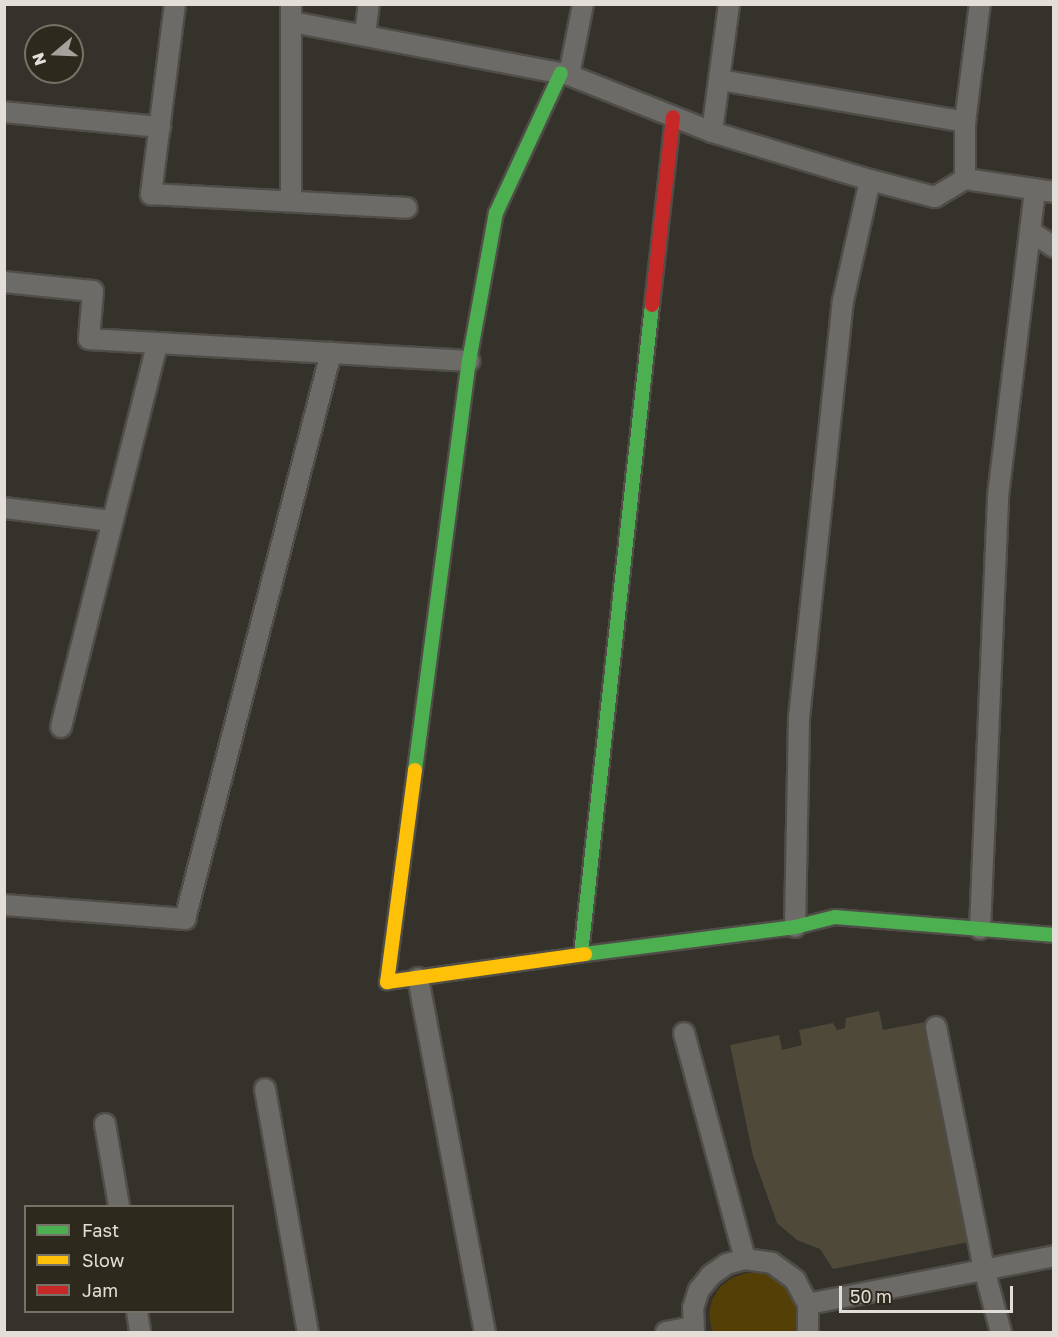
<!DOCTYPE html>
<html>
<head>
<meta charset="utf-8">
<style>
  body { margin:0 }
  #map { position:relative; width:1058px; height:1337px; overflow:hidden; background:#35322b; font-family:"Golos Text",sans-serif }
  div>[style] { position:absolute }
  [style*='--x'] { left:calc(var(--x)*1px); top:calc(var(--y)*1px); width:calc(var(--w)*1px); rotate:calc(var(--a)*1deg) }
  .green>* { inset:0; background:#543f06 }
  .building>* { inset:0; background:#4f493a }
  .roads { filter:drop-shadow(2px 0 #504d48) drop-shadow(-2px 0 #504d48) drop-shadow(0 2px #504d48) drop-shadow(0 -2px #504d48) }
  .street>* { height:20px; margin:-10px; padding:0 10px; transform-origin:10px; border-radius:10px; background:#6c6b67 }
  .fast>* { height:14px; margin:-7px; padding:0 7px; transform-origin:7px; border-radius:7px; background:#4caf50 }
  .slow>* { height:14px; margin:-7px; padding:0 7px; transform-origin:7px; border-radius:7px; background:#ffc107 }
  .jam>* { height:14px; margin:-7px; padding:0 7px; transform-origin:7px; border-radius:7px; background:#c62828 }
  span { translate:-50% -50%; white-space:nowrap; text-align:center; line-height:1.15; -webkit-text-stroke:4.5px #2e291d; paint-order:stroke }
  .frame { position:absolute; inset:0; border:6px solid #e3dfd8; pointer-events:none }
  .legend { position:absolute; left:24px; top:1205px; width:210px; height:108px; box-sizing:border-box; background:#2e291d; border:2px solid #767268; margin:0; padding:8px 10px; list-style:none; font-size:18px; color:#e3dfd8 }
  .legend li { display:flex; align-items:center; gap:12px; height:30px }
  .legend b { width:30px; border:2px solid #767268 }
  .north { position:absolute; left:24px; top:24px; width:60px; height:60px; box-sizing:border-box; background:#2e291d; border:2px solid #767268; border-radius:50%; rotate:251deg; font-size:16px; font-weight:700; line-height:24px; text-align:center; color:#e3dfd8 }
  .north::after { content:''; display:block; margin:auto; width:21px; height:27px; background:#a6a29b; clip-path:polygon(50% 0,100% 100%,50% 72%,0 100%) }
  .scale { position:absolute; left:839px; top:1286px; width:174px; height:27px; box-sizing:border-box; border:3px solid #e3dfd8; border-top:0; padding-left:8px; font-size:18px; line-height:21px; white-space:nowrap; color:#e3dfd8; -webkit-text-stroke:4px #2e291d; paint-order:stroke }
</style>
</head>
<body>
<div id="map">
  <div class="green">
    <i style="clip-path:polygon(746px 1273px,761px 1273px,775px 1277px,787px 1286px,795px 1299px,799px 1313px,796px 1332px,712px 1332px,709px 1314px,712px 1300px,720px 1287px,732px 1278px)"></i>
  </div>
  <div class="building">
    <i style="clip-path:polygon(879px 1011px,883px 1030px,925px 1022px,969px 1242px,833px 1269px,820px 1249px,797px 1240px,777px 1223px,753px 1156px,730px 1045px,779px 1035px,782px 1050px,802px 1045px,799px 1030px,833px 1023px,837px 1030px,845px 1028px,846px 1018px)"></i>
  </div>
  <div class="roads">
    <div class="street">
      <i style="--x:175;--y:4;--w:192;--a:97.2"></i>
      <i style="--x:151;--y:194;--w:256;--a:3.1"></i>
      <i style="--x:292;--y:22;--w:282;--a:10.8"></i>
      <i style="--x:569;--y:75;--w:154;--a:21.7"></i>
      <i style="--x:712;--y:132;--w:129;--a:-82.4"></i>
      <i style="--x:365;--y:35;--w:31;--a:-83"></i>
      <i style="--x:569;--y:75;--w:72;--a:-78.8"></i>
      <i style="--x:720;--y:80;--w:249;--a:9.7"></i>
      <i style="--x:4;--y:112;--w:157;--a:5.5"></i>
      <i style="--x:712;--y:132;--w:165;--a:16.9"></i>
      <i style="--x:870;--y:180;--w:67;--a:14.7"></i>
      <i style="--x:935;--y:197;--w:35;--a:-31"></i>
      <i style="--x:965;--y:179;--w:90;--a:8.3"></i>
      <i style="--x:965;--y:179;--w:57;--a:-90"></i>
      <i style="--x:965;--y:122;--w:119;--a:-82.8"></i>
      <i style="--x:291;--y:201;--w:197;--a:-90"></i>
      <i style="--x:1030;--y:231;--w:29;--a:34"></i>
      <i style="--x:4;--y:282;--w:89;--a:5.8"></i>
      <i style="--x:93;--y:291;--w:48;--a:94.8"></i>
      <i style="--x:89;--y:339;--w:381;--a:3.3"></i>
      <i style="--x:4;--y:508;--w:109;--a:6.9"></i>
      <i style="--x:61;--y:727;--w:394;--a:-75.9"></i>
      <i style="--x:4;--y:905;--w:182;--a:4.4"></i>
      <i style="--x:185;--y:919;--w:585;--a:-75.54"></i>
      <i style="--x:795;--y:927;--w:209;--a:-88.9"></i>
      <i style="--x:799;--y:718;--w:419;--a:-84"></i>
      <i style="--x:843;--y:301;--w:124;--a:-77.4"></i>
      <i style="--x:980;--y:929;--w:433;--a:-87.6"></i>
      <i style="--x:998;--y:496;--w:309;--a:-83.1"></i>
      <i style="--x:418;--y:978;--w:360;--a:79.3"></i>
      <i style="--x:936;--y:1027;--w:247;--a:78.8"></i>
      <i style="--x:984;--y:1269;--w:65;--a:74.9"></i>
      <i style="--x:684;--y:1033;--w:234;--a:74.9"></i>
      <i style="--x:265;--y:1089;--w:247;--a:80"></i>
      <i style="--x:105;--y:1124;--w:83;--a:80.3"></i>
      <i style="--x:808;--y:1304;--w:251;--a:-11"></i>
      <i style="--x:137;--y:1312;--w:20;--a:81"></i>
      <i style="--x:666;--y:1332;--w:26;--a:-11"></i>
      <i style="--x:694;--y:1332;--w:24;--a:-92"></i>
      <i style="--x:693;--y:1308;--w:19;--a:-72"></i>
      <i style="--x:699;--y:1290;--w:19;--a:-51"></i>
      <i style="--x:711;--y:1275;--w:19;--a:-35"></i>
      <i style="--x:727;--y:1264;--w:19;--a:-16"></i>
      <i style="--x:745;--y:1259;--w:27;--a:8"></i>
      <i style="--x:772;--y:1263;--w:29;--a:36"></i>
      <i style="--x:795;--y:1280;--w:27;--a:62"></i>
      <i style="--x:808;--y:1304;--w:28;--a:90"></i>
    </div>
    <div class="fast">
      <i style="--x:415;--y:770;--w:413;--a:-82.5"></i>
      <i style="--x:469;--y:361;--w:150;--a:-79.7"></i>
      <i style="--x:496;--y:213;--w:154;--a:-65.1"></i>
      <i style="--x:581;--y:954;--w:653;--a:-83.76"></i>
      <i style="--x:585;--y:954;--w:212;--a:-7.3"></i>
      <i style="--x:795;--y:927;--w:41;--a:-14"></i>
      <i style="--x:835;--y:917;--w:220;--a:4.7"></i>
    </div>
    <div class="slow">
      <i style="--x:415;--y:770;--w:214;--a:97.5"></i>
      <i style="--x:387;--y:982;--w:200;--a:-8"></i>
    </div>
    <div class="jam">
      <i style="--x:652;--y:305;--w:189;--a:-83.6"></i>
    </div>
  </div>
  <div class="frame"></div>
  <ul class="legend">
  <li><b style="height:8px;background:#4caf50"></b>Fast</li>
  <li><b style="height:8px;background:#ffc107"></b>Slow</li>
  <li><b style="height:8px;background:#c62828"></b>Jam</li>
  </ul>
  <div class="north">N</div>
  <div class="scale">50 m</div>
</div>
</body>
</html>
